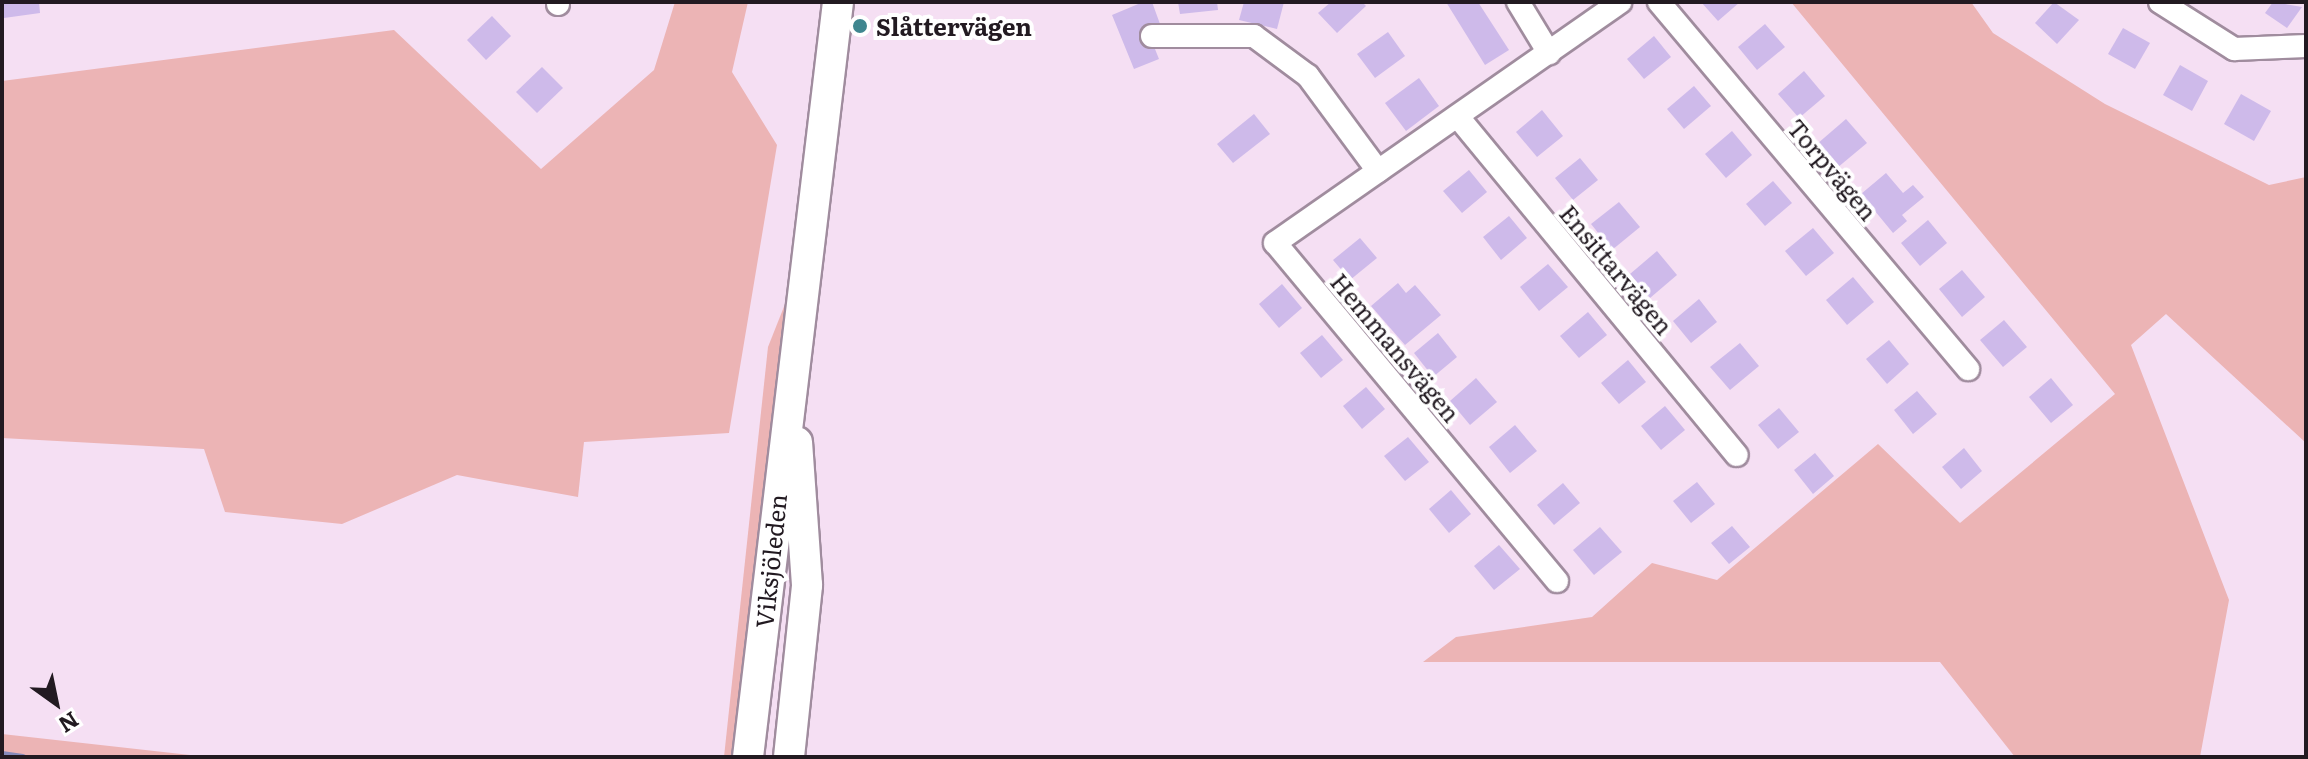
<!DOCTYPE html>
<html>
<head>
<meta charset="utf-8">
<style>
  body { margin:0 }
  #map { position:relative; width:2308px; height:759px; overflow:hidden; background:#f5dff3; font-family:Literata,serif }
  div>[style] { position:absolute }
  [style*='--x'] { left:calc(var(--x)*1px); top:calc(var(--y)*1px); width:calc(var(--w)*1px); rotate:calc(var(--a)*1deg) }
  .green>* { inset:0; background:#ecb4b5 }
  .stream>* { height:6px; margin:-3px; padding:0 3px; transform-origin:3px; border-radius:3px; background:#868bbb }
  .building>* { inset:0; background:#cebaea }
  .roads { filter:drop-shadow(2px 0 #a08c9e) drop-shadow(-2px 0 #a08c9e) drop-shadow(0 2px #a08c9e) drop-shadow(0 -2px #a08c9e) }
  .street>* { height:22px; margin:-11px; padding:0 11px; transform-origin:11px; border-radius:11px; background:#fff }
  .secondary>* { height:30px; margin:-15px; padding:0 15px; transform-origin:15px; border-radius:15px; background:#fff }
  .dots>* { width:22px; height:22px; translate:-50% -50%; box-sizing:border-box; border:4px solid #fff; border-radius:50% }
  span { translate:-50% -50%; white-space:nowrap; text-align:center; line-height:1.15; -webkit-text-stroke:8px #fff; paint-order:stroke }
  .poi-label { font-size:24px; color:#221a21; font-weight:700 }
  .left { translate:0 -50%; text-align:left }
  .street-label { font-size:24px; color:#221a21 }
  .frame { position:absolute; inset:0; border:4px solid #221a21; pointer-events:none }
  .north { position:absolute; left:16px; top:663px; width:80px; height:80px; -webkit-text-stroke:6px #fff; paint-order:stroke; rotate:147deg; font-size:22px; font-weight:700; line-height:32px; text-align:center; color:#221a21 }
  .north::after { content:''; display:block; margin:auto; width:28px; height:36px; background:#221a21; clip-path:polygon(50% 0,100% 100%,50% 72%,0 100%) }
</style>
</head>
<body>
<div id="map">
  <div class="green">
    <i style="clip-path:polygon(675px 2px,748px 2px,732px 72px,777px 145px,729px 433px,584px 442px,578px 497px,457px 475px,342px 524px,225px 512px,204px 449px,2px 438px,2px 81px,394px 30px,541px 169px,654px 70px)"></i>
    <i style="clip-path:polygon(1791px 2px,1971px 2px,1993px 33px,2105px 104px,2269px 185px,2306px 177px,2306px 443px,2166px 314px,2131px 345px,2229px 600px,2200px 757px,2015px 757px,1940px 662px,1423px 662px,1456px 637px,1592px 617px,1652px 563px,1717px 580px,1878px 444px,1960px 523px,2115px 394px)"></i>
    <i style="clip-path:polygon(789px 294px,744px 757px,724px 757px,768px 347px)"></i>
    <i style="clip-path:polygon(2px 734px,208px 757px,2px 757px)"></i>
  </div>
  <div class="stream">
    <i style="--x:2;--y:754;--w:21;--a:8"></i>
  </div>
  <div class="building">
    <i style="clip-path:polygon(2px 2px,39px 2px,40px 13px,4px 18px)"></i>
    <i style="clip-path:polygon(1143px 2px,1152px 2px,1160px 24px,1147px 29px,1159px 59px,1134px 69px,1112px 15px)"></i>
    <i style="clip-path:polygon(1178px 2px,1217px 2px,1218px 10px,1180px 14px)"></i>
    <i style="clip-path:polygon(1244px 2px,1284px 2px,1277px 29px,1239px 20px)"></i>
    <i style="clip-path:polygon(1331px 2px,1362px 2px,1366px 6px,1337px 33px,1318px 13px)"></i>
    <i style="clip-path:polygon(1446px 2px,1478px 2px,1509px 50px,1485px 65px)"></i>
    <i style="clip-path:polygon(1701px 2px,1740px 2px,1718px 21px)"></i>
    <i style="clip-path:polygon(2054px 2px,2079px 20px,2057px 44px,2035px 23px)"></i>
    <i style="clip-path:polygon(2273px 2px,2302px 7px,2287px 28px,2265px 13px)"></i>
    <i style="clip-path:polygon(492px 16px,511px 36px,486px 60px,467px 40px)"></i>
    <i style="clip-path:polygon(1765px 24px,1785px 47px,1757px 70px,1738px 47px)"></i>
    <i style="clip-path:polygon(2123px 28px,2150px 43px,2135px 69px,2108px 54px)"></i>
    <i style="clip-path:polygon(1388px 32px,1405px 56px,1375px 78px,1357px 54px)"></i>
    <i style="clip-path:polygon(1654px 36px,1671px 57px,1644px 79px,1627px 59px)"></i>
    <i style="clip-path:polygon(2180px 65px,2208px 81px,2192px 111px,2163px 95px)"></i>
    <i style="clip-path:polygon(542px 67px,563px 88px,537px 113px,516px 92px)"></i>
    <i style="clip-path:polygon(1804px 71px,1825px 96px,1799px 118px,1778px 94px)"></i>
    <i style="clip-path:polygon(1419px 78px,1439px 106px,1406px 131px,1385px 103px)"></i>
    <i style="clip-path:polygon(1694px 86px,1711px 106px,1684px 129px,1667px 109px)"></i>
    <i style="clip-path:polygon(2241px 94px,2271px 111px,2254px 141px,2224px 124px)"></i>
    <i style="clip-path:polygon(1542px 110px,1563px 136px,1537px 157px,1516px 132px)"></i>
    <i style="clip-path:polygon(1254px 114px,1270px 134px,1233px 163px,1217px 144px)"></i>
    <i style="clip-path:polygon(1846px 119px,1867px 143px,1837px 168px,1817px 144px)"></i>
    <i style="clip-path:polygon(1732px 131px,1752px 155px,1726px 178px,1705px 154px)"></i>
    <i style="clip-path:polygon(1580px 158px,1598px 180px,1573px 200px,1555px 178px)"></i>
    <i style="clip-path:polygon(1469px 170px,1487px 192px,1462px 213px,1443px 191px)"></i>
    <i style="clip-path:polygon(1886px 173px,1903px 193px,1913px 185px,1924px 197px,1902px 215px,1907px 221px,1893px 233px,1861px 194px)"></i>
    <i style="clip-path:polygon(1773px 181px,1792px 203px,1765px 226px,1746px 204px)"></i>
    <i style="clip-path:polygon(1619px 202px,1640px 227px,1612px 250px,1591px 224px)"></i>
    <i style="clip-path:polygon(1509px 216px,1527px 238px,1501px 260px,1483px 237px)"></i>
    <i style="clip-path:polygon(1928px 220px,1947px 243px,1920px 266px,1901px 243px)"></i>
    <i style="clip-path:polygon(1813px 228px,1834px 253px,1806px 276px,1785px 251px)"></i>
    <i style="clip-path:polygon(1360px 238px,1377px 258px,1350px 280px,1333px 260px)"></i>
    <i style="clip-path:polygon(1657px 251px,1677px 275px,1650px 298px,1630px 274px)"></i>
    <i style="clip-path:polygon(1548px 264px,1568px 287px,1539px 311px,1520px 287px)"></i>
    <i style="clip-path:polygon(1962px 270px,1985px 297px,1962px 317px,1939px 289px)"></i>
    <i style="clip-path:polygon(1853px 277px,1874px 302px,1847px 325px,1826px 300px)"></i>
    <i style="clip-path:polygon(1398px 283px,1406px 293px,1415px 285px,1441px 315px,1405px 345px,1371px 306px)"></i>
    <i style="clip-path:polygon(1282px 284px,1302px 308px,1279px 328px,1259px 304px)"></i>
    <i style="clip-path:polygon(1699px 299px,1717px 322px,1691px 343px,1673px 321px)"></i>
    <i style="clip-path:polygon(1588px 312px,1607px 335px,1579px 358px,1560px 336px)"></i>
    <i style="clip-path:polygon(2004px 320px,2027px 347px,2003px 367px,1980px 340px)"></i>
    <i style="clip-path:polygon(1438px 333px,1457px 357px,1433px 377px,1414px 353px)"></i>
    <i style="clip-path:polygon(1322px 335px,1343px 360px,1321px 378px,1300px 353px)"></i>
    <i style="clip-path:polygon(1889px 340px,1909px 364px,1887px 384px,1866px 359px)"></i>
    <i style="clip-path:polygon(1740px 343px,1759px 366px,1730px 390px,1710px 367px)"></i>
    <i style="clip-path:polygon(1628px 360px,1646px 382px,1619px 404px,1601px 383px)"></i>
    <i style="clip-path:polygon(1476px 378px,1497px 402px,1470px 425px,1450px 401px)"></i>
    <i style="clip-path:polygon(2051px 378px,2073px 405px,2051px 423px,2029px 397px)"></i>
    <i style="clip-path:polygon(1366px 387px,1385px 409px,1362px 429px,1343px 406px)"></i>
    <i style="clip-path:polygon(1917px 391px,1937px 414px,1913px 434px,1894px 410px)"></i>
    <i style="clip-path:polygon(1665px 406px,1685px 430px,1661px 450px,1641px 426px)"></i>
    <i style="clip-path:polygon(1779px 408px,1799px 432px,1778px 449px,1758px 425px)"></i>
    <i style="clip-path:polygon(1515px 425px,1537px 451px,1510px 473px,1489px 447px)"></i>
    <i style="clip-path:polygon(1408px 437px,1429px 462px,1405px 481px,1384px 456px)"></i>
    <i style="clip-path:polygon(1964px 448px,1982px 471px,1961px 489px,1942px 467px)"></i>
    <i style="clip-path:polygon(1815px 453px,1834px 476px,1813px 494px,1794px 470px)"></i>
    <i style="clip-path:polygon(1697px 482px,1715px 504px,1691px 523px,1673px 501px)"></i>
    <i style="clip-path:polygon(1563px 483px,1580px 503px,1554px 525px,1537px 505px)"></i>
    <i style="clip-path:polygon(1451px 490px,1471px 514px,1449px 533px,1429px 509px)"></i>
    <i style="clip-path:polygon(1732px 526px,1750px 547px,1729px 564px,1711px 543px)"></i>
    <i style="clip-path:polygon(1600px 527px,1622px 552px,1594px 575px,1573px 550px)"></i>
    <i style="clip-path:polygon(1499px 545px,1520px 569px,1494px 590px,1474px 566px)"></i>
  </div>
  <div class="roads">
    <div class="street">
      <i style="--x:558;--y:2;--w:2;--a:90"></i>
      <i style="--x:1518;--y:2;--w:60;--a:58.7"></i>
      <i style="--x:1659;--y:2;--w:480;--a:49.9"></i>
      <i style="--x:2160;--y:2;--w:88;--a:32.4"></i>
      <i style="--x:2234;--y:49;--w:72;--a:-2.4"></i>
      <i style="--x:1152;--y:36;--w:102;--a:0"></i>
      <i style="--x:1254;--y:36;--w:67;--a:36.5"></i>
      <i style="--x:1308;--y:76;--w:118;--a:53.6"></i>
      <i style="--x:1458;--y:117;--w:438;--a:50.5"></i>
      <i style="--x:1557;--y:581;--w:440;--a:-129.8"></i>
      <i style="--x:1275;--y:243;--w:421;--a:-34.9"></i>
    </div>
    <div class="secondary">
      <i style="--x:748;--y:757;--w:760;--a:-83.2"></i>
      <i style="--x:789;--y:757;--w:173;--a:-84"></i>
      <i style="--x:807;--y:585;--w:143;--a:-94"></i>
    </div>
  </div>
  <div class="dots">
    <i style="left:860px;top:26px;background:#3f868f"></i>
  </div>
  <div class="poi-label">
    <span class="left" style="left:876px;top:26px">Slåttervägen</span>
  </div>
  <div class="street-label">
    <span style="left:1833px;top:169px;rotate:50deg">Torpvägen</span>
    <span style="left:1617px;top:269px;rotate:50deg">Ensittarvägen</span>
    <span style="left:1396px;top:347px;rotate:50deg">Hemmansvägen</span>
    <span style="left:770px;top:561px;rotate:-84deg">Viksjöleden</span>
  </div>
  <div class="frame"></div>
  <div class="north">N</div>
</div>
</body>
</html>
